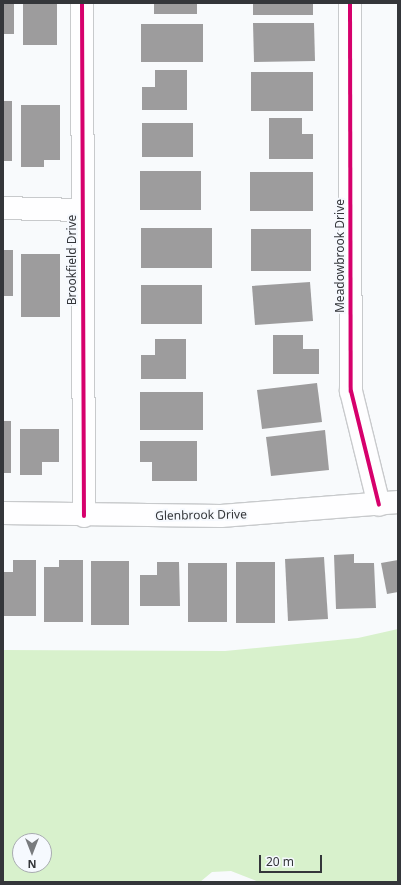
<!DOCTYPE html>
<html>
<head>
<meta charset="utf-8">
<style>
  body { margin:0 }
  #map { position:relative; width:401px; height:885px; overflow:hidden; background:#f8fafc; font-family:"Noto Sans",sans-serif }
  div>[style] { position:absolute }
  [style*='--x'] { left:calc(var(--x)*1px); top:calc(var(--y)*1px); width:calc(var(--w)*1px); rotate:calc(var(--a)*1deg) }
  .green>* { inset:0; background:#d8f1cc }
  .building>* { inset:0; background:#9d9c9d }
  .roads { filter:drop-shadow(1px 0 #c8cacc) drop-shadow(-1px 0 #c8cacc) drop-shadow(0 1px #c8cacc) drop-shadow(0 -1px #c8cacc) }
  .street>* { height:22px; margin:-11px; padding:0 11px; transform-origin:11px; border-radius:11px; background:#fefeff }
  .cycleway>* { height:4px; margin:-2px; padding:0 2px; transform-origin:2px; border-radius:2px; background:#d6006c }
  span { translate:-50% -50%; white-space:nowrap; text-align:center; line-height:1.15; -webkit-text-stroke:4px #f6f9fe; paint-order:stroke }
  .street-label { font-size:12px; color:#34363a }
  .frame { position:absolute; inset:0; border:4px solid #34363a; pointer-events:none }
  .north { position:absolute; left:12px; top:833px; width:40px; height:40px; box-sizing:border-box; background:#f6f9fe; border:1px solid #a8abb0; border-radius:50%; rotate:180deg; font-size:11px; font-weight:700; line-height:16px; text-align:center; color:#34363a }
  .north::after { content:''; display:block; margin:auto; width:14px; height:18px; background:#797b7e; clip-path:polygon(50% 0,100% 100%,50% 72%,0 100%) }
  .scale { position:absolute; left:259px; top:855px; width:63px; height:18px; box-sizing:border-box; border:2px solid #34363a; border-top:0; padding-left:5px; font-size:12px; line-height:14px; white-space:nowrap; color:#34363a; -webkit-text-stroke:3px #f6f9fe; paint-order:stroke }
</style>
</head>
<body>
<div id="map">
  <div class="green">
    <i style="clip-path:polygon(evenodd,398px 629px,398px 882px,259px 882px,231px 871px,212px 872px,200px 882px,3px 882px,3px 650px,225px 651px,358px 638px,398px 629px,20px 841px,44px 841px,44px 865px,20px 865px,20px 841px)"></i>
  </div>
  <div class="building">
    <i style="clip-path:polygon(3px 3px,14px 3px,14px 34px,3px 34px)"></i>
    <i style="clip-path:polygon(23px 3px,57px 3px,57px 45px,23px 45px)"></i>
    <i style="clip-path:polygon(154px 3px,197px 3px,197px 14px,154px 14px)"></i>
    <i style="clip-path:polygon(253px 3px,313px 3px,313px 15px,253px 15px)"></i>
    <i style="clip-path:polygon(253px 23px,314px 23px,315px 61px,254px 62px)"></i>
    <i style="clip-path:polygon(141px 24px,203px 24px,203px 62px,141px 62px)"></i>
    <i style="clip-path:polygon(155px 70px,187px 70px,187px 110px,142px 110px,142px 87px,155px 87px)"></i>
    <i style="clip-path:polygon(251px 72px,313px 72px,313px 111px,251px 111px)"></i>
    <i style="clip-path:polygon(3px 101px,12px 101px,12px 161px,3px 161px)"></i>
    <i style="clip-path:polygon(21px 105px,60px 105px,60px 160px,44px 160px,44px 167px,21px 167px)"></i>
    <i style="clip-path:polygon(269px 118px,302px 118px,302px 134px,313px 134px,313px 159px,269px 159px)"></i>
    <i style="clip-path:polygon(142px 123px,193px 123px,193px 157px,142px 157px)"></i>
    <i style="clip-path:polygon(140px 171px,201px 171px,201px 210px,140px 210px)"></i>
    <i style="clip-path:polygon(250px 172px,313px 172px,313px 211px,250px 211px)"></i>
    <i style="clip-path:polygon(141px 228px,212px 228px,212px 268px,141px 268px)"></i>
    <i style="clip-path:polygon(251px 229px,311px 229px,311px 271px,251px 271px)"></i>
    <i style="clip-path:polygon(3px 250px,13px 250px,13px 296px,3px 296px)"></i>
    <i style="clip-path:polygon(21px 254px,60px 254px,60px 317px,21px 317px)"></i>
    <i style="clip-path:polygon(310px 282px,313px 321px,255px 325px,252px 286px)"></i>
    <i style="clip-path:polygon(141px 285px,202px 285px,202px 324px,141px 324px)"></i>
    <i style="clip-path:polygon(273px 335px,303px 335px,303px 349px,319px 349px,319px 374px,273px 374px)"></i>
    <i style="clip-path:polygon(155px 339px,186px 339px,186px 379px,141px 379px,141px 355px,155px 355px)"></i>
    <i style="clip-path:polygon(317px 383px,322px 422px,262px 429px,257px 390px)"></i>
    <i style="clip-path:polygon(140px 392px,203px 392px,203px 430px,140px 430px)"></i>
    <i style="clip-path:polygon(3px 421px,11px 421px,11px 473px,3px 473px)"></i>
    <i style="clip-path:polygon(20px 429px,59px 429px,59px 462px,42px 462px,42px 475px,20px 475px)"></i>
    <i style="clip-path:polygon(325px 430px,329px 470px,271px 476px,266px 437px)"></i>
    <i style="clip-path:polygon(140px 441px,197px 441px,197px 481px,152px 481px,152px 462px,140px 462px)"></i>
    <i style="clip-path:polygon(354px 554px,354px 563px,374px 563px,376px 608px,336px 609px,334px 555px)"></i>
    <i style="clip-path:polygon(324px 557px,328px 619px,288px 621px,285px 559px)"></i>
    <i style="clip-path:polygon(13px 560px,36px 560px,36px 616px,3px 616px,3px 572px,13px 572px)"></i>
    <i style="clip-path:polygon(59px 560px,83px 560px,83px 622px,44px 622px,44px 567px,59px 567px)"></i>
    <i style="clip-path:polygon(398px 560px,398px 592px,387px 594px,381px 563px)"></i>
    <i style="clip-path:polygon(91px 561px,129px 561px,129px 625px,91px 625px)"></i>
    <i style="clip-path:polygon(157px 562px,179px 562px,180px 606px,140px 606px,140px 575px,157px 575px)"></i>
    <i style="clip-path:polygon(236px 562px,275px 562px,275px 623px,236px 623px)"></i>
    <i style="clip-path:polygon(188px 563px,227px 563px,227px 622px,188px 622px)"></i>
  </div>
  <div class="roads">
    <div class="street">
      <i style="--x:82;--y:3;--w:513;--a:89.78"></i>
      <i style="--x:350;--y:3;--w:388;--a:89.9"></i>
      <i style="--x:351;--y:391;--w:117;--a:76.2"></i>
      <i style="--x:3;--y:208;--w:78;--a:1.5"></i>
      <i style="--x:3;--y:513;--w:218;--a:0.8"></i>
      <i style="--x:221;--y:516;--w:178;--a:-4.5"></i>
    </div>
  </div>
  <div class="cycleway">
    <i style="--x:82;--y:3;--w:513;--a:89.78"></i>
    <i style="--x:350;--y:3;--w:388;--a:89.9"></i>
    <i style="--x:351;--y:391;--w:117;--a:76.2"></i>
  </div>
  <div class="street-label">
    <span style="left:340px;top:256px;rotate:-90deg">Meadowbrook Drive</span>
    <span style="left:72px;top:260px;rotate:-90deg">Brookfield Drive</span>
    <span style="left:201px;top:515px;rotate:-1deg">Glenbrook Drive</span>
  </div>
  <div class="frame"></div>
  <div class="north">N</div>
  <div class="scale">20 m</div>
</div>
</body>
</html>
